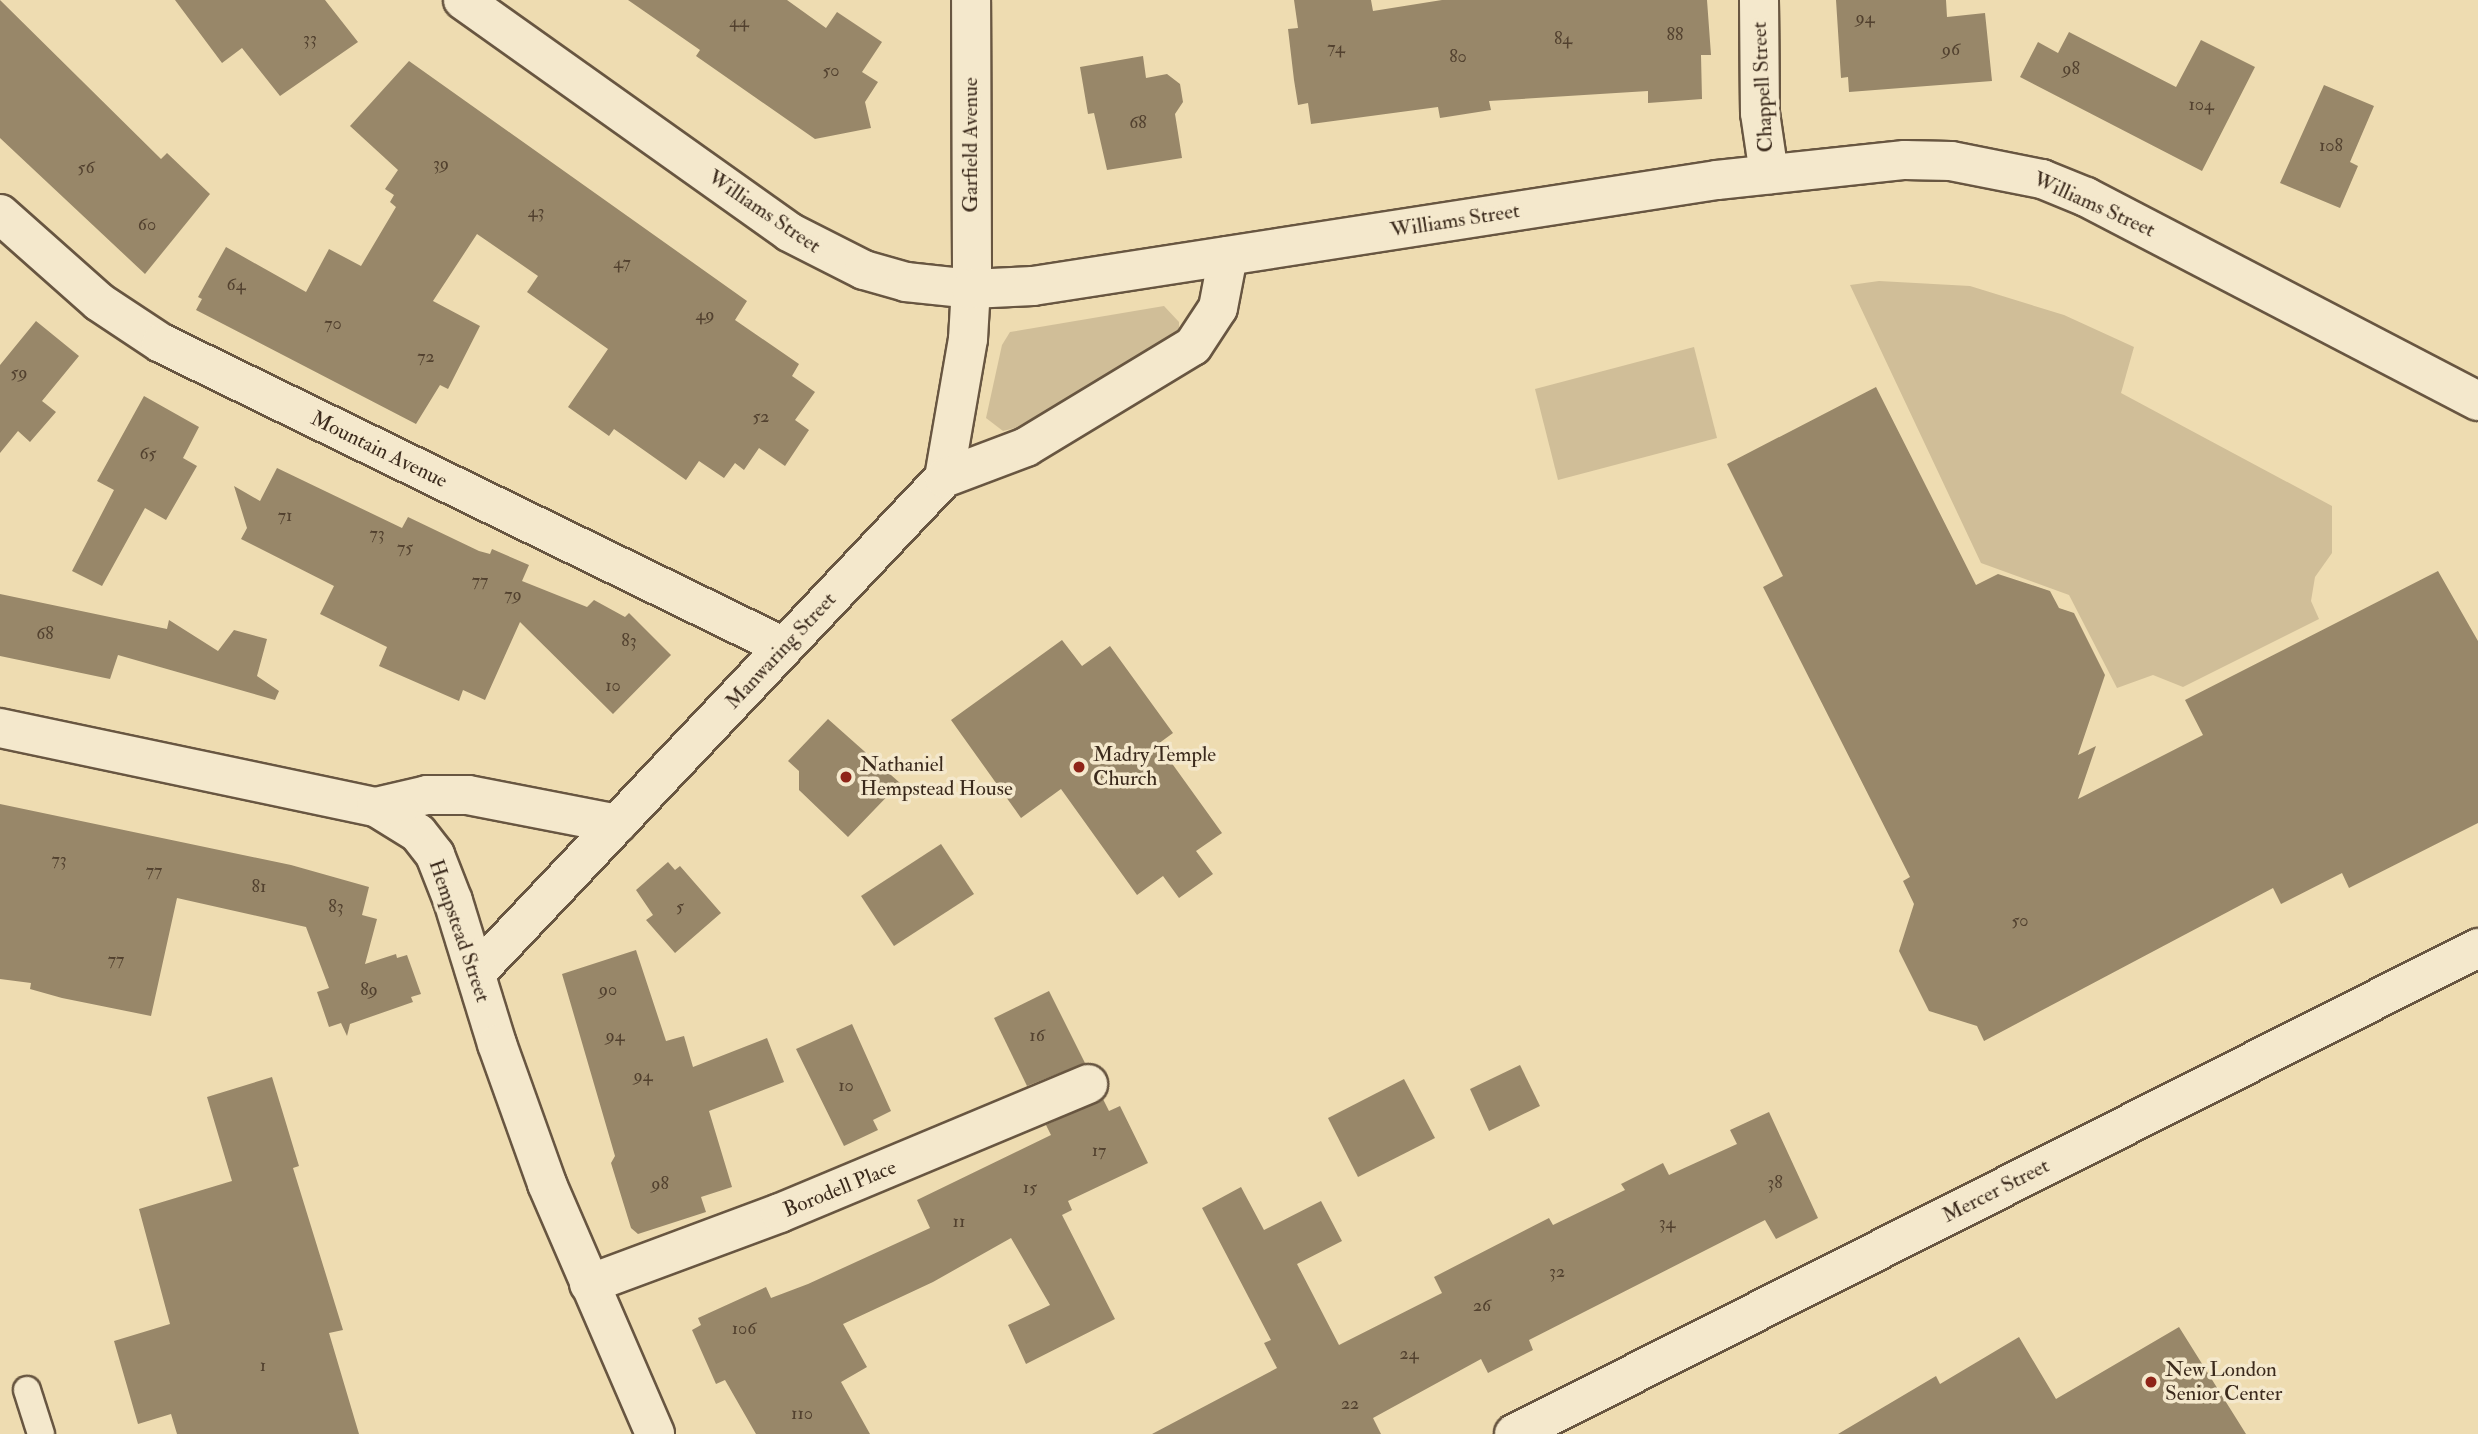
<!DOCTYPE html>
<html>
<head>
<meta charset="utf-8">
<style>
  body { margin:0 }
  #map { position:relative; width:2478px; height:1434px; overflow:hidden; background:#eedcb1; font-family:"IM FELL Double Pica",serif }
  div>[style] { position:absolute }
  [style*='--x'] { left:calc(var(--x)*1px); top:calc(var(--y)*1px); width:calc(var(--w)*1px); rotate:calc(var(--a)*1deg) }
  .green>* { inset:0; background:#d0be98 }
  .building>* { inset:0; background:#988769 }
  .roads { filter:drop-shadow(2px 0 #685641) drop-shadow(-2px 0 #685641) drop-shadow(0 2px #685641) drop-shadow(0 -2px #685641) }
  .service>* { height:26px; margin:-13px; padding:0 13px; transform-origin:13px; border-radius:13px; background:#f4e8cc }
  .minor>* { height:38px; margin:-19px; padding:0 19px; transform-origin:19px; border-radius:19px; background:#f4e8cc }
  .tertiary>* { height:38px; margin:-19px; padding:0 19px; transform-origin:19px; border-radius:19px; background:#f4e8cc }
  .dots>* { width:19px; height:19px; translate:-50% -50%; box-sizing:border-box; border:4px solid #f4e8cc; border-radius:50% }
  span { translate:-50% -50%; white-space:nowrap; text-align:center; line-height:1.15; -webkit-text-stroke:7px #f4e8cc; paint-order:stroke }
  .number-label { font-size:18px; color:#52412f }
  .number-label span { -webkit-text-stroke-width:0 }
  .street-label { font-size:21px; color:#3b2a1c }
  .poi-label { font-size:21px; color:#3b2a1c }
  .left { translate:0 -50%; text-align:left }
</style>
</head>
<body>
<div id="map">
  <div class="green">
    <i style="clip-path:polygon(1879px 281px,1970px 286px,2064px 315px,2134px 347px,2121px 393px,2332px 506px,2332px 553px,2315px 577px,2311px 601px,2319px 619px,2183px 687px,2153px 675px,2117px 688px,2069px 595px,1981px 563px,1850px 285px)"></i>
    <i style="clip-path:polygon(1164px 306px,1179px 322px,1179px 331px,1166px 344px,1015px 428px,1003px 431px,986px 418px,1002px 345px,1010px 332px)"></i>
    <i style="clip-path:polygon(1694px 347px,1717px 438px,1558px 480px,1535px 389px)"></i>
  </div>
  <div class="building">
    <i style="clip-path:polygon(0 0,161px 159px,167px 153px,210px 194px,145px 274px,0 138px)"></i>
    <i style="clip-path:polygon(175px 0,325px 0,358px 42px,280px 96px,242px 48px,222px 63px)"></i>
    <i style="clip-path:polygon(628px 0,787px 0,826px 28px,837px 12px,882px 42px,862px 72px,878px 82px,865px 102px,871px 128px,815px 139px,696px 56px,700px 50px)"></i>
    <i style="clip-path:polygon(1294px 0,1371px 0,1373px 11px,1442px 0,1707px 0,1711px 55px,1701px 55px,1702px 99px,1648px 103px,1648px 91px,1489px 101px,1491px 110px,1440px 118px,1438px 107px,1311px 124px,1308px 103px,1298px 105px,1294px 80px,1288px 29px,1298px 28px)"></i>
    <i style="clip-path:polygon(1836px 0,1946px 0,1947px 17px,1985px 13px,1992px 81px,1849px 92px,1848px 77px,1841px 78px)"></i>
    <i style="clip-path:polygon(2069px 32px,2176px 87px,2201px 40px,2255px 67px,2202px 171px,2020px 77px,2038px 42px,2058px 53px)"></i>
    <i style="clip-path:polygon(1143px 56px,1146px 78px,1167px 74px,1180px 84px,1183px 102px,1175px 114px,1182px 158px,1107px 170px,1094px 113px,1088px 114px,1080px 67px)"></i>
    <i style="clip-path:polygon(409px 61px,747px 301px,735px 320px,799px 364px,792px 376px,815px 392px,795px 420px,809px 430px,785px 466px,759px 448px,744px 470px,735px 463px,724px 478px,699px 461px,686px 480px,614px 429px,609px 436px,568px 407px,608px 349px,527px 292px,538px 276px,477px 234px,433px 301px,480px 326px,448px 389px,440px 385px,416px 424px,196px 310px,202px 299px,198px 297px,226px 247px,306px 292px,329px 249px,361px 266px,396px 207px,390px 202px,394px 195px,385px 189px,398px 170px,350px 126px)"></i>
    <i style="clip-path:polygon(2324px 85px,2374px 106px,2350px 162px,2358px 166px,2340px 208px,2280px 183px)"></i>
    <i style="clip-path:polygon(36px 321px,79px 356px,42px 401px,56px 412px,30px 442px,18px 431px,0 453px,0 365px)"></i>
    <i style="clip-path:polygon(1876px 387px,1976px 585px,1998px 574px,2050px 591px,2059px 608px,2074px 613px,2105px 675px,2078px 755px,2096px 746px,2078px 799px,2203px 735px,2185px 700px,2438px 571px,2478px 641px,2478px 823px,2349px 888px,2342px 873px,2281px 904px,2273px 888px,1984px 1041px,1977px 1026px,1929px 1011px,1899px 951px,1914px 904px,1903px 881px,1910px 877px,1763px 587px,1783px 576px,1727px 464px)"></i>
    <i style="clip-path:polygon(144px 396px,199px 427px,183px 458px,197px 466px,166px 520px,145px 508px,102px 586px,72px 571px,114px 490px,97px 481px)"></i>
    <i style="clip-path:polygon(277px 468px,402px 528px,408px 517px,479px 551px,490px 554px,492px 549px,529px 565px,522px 581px,587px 607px,594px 600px,625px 617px,629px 613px,671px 655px,613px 714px,520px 622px,485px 700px,463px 690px,459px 701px,379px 666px,387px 647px,320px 614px,334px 586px,241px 539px,247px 528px,234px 486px,260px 501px)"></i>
    <i style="clip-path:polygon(0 594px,167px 629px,169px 620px,218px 651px,234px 630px,267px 639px,257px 676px,279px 691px,275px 700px,118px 655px,110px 679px,0 656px)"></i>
    <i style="clip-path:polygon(1062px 640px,1082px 666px,1110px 646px,1173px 733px,1158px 744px,1222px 833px,1196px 851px,1213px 874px,1179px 898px,1163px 876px,1137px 895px,1061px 789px,1021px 818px,951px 720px)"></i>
    <i style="clip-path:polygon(828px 719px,900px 783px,848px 837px,799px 790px,799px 771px,788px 761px)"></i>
    <i style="clip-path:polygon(0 804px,291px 865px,369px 887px,362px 915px,377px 919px,365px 964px,396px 954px,397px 958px,407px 955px,421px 994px,411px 997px,413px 1002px,350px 1024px,347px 1036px,341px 1023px,329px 1027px,317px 992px,329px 988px,306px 927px,177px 898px,151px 1016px,62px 998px,30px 989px,31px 983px,0 979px)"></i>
    <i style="clip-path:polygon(941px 844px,974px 894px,894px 946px,861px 896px)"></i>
    <i style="clip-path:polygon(668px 862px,675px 870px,680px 866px,721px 913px,675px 953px,646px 920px,653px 915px,636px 890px)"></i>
    <i style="clip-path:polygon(636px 950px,666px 1041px,684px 1036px,693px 1067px,767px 1038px,784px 1082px,709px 1111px,732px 1187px,701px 1197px,706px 1212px,638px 1234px,631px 1228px,611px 1163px,615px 1156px,562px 974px)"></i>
    <i style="clip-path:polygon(1049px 991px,1085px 1063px,1027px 1086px,994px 1018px)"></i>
    <i style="clip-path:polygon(852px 1024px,891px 1111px,873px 1120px,878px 1130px,844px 1146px,796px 1049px)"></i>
    <i style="clip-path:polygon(1520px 1065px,1540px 1106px,1489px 1131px,1470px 1089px)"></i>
    <i style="clip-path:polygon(272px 1077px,299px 1166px,293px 1168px,343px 1330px,329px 1333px,359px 1434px,177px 1434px,171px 1414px,138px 1424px,114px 1341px,170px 1324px,139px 1209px,232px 1181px,207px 1097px)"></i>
    <i style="clip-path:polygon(1404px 1079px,1435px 1138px,1358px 1177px,1328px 1118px)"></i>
    <i style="clip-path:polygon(1103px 1099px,1109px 1111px,1120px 1106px,1148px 1163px,1068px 1201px,1072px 1210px,1062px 1215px,1115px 1319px,1026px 1364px,1008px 1325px,1050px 1305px,1011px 1238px,933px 1282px,843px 1324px,867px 1367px,841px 1382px,870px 1434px,756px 1434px,725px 1380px,716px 1384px,692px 1330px,701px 1325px,698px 1318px,766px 1287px,771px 1298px,808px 1284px,930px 1228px,917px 1200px,1051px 1135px,1046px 1125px)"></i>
    <i style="clip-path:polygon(1769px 1112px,1818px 1218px,1776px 1239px,1765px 1220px,1529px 1340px,1533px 1350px,1488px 1373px,1481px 1359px,1373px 1418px,1381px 1434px,1152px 1434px,1277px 1368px,1264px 1343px,1271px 1340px,1202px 1208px,1241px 1187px,1264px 1230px,1321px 1201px,1342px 1241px,1297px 1264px,1339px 1345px,1442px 1293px,1434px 1277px,1549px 1218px,1553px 1225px,1625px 1190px,1621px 1184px,1663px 1163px,1669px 1175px,1737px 1144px,1730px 1130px)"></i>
    <i style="clip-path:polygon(2179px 1327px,2246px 1434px,1838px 1434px,1936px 1376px,1940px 1384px,2019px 1337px,2056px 1399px)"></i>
  </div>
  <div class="roads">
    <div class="service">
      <i style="--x:27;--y:1390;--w:46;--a:72.3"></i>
    </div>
    <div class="minor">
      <i style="--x:1759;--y:0;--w:113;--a:89.5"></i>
      <i style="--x:1760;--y:113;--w:62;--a:81.6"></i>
      <i style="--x:0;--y:214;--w:132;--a:41.6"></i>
      <i style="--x:99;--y:302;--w:74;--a:33.5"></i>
      <i style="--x:161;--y:343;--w:693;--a:26.01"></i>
      <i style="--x:944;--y:478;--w:141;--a:-80.2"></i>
      <i style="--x:968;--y:339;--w:70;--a:-86.7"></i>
      <i style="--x:972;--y:269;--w:269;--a:-90.2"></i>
      <i style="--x:0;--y:728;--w:384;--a:11.9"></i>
      <i style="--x:376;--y:807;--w:49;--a:31.8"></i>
      <i style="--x:418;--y:833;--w:28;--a:52"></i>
      <i style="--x:435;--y:855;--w:49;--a:68.6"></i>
      <i style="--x:453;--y:901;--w:150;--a:72.9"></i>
      <i style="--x:497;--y:1044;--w:149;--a:70.3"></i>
      <i style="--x:547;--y:1184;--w:272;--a:66.6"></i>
      <i style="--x:376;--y:807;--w:52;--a:-13.2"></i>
      <i style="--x:427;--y:795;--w:41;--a:0"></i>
      <i style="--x:468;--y:795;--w:152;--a:11"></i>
      <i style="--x:476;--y:973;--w:681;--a:-46.61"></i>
      <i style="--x:944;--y:478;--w:88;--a:-20.7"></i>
      <i style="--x:1026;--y:447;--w:195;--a:-31.2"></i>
      <i style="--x:1193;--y:346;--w:45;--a:-56.7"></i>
      <i style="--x:1218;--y:308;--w:53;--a:-79.1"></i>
      <i style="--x:589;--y:1284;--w:204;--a:-20.4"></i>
      <i style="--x:780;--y:1213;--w:334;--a:-22.7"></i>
      <i style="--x:1514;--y:1434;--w:1080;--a:-26.75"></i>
    </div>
    <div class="tertiary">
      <i style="--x:463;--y:0;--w:400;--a:35.4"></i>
      <i style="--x:789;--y:232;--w:84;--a:26.9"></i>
      <i style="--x:864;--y:270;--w:44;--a:15.9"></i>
      <i style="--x:906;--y:282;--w:65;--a:6.1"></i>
      <i style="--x:971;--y:289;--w:62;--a:-2.8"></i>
      <i style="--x:1033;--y:286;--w:692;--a:-8.81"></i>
      <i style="--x:1717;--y:180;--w:189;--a:-6.1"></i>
      <i style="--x:1905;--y:160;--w:46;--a:1.2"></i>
      <i style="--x:1951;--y:161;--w:93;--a:11.2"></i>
      <i style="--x:2042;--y:179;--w:48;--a:22.2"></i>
      <i style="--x:2086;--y:197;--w:442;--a:27.5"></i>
    </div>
  </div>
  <div class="dots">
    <i style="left:1079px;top:767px;background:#8f2418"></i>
    <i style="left:846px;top:777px;background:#8f2418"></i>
    <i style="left:2151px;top:1382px;background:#8f2418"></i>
  </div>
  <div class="number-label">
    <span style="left:1865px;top:18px">94</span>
    <span style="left:739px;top:22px">44</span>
    <span style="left:1675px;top:35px">88</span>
    <span style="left:310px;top:39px">33</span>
    <span style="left:1563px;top:39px">84</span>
    <span style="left:1336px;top:48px">74</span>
    <span style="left:1951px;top:50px">96</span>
    <span style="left:1458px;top:57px">80</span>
    <span style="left:2071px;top:69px">98</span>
    <span style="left:831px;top:71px">50</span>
    <span style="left:2201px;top:105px">104</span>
    <span style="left:1138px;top:123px">68</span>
    <span style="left:2331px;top:146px">108</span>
    <span style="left:441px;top:164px">39</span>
    <span style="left:86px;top:168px">56</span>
    <span style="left:536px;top:212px">43</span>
    <span style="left:147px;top:225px">60</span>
    <span style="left:622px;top:263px">47</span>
    <span style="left:236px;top:285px">64</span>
    <span style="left:705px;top:315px">49</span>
    <span style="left:333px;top:324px">70</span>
    <span style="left:426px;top:357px">72</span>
    <span style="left:19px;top:373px">59</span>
    <span style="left:761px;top:417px">52</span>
    <span style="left:148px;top:454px">65</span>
    <span style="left:285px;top:516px">71</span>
    <span style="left:377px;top:534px">73</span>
    <span style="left:405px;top:548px">75</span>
    <span style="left:480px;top:581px">77</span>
    <span style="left:513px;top:595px">79</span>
    <span style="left:45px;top:634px">68</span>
    <span style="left:629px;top:641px">83</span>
    <span style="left:613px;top:686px">10</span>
    <span style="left:59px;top:860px">73</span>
    <span style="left:154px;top:871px">77</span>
    <span style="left:259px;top:887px">81</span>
    <span style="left:336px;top:907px">83</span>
    <span style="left:680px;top:907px">5</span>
    <span style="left:2020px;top:921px">50</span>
    <span style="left:116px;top:960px">77</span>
    <span style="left:369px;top:990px">89</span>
    <span style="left:608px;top:990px">90</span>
    <span style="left:615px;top:1036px">94</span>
    <span style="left:1037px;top:1036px">16</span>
    <span style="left:643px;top:1076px">94</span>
    <span style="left:846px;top:1086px">10</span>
    <span style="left:1099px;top:1151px">17</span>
    <span style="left:1775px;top:1183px">38</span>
    <span style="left:660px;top:1184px">98</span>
    <span style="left:1030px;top:1188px">15</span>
    <span style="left:959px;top:1222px">11</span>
    <span style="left:1667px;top:1223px">34</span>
    <span style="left:1557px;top:1272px">32</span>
    <span style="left:1482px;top:1306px">26</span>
    <span style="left:744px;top:1329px">106</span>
    <span style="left:1409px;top:1354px">24</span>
    <span style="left:263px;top:1366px">1</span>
    <span style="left:1350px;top:1404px">22</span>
    <span style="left:802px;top:1414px">110</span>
  </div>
  <div class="street-label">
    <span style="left:1763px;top:87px;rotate:-93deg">Chappell Street</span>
    <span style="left:971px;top:145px;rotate:-90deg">Garfield Avenue</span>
    <span style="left:2094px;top:205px;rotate:24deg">Williams Street</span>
    <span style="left:764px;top:212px;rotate:34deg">Williams Street</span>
    <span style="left:1455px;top:221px;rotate:-9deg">Williams Street</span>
    <span style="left:379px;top:450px;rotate:26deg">Mountain Avenue</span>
    <span style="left:781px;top:651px;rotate:-47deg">Manwaring Street</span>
    <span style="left:459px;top:931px;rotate:71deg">Hempstead Street</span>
    <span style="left:840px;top:1189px;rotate:-22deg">Borodell Place</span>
    <span style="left:1996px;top:1191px;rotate:-27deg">Mercer Street</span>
  </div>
  <div class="poi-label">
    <span class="left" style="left:1093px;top:767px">Madry Temple<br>Church</span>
    <span class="left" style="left:860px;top:777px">Nathaniel<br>Hempstead House</span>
    <span class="left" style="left:2165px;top:1382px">New London<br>Senior Center</span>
  </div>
</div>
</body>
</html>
